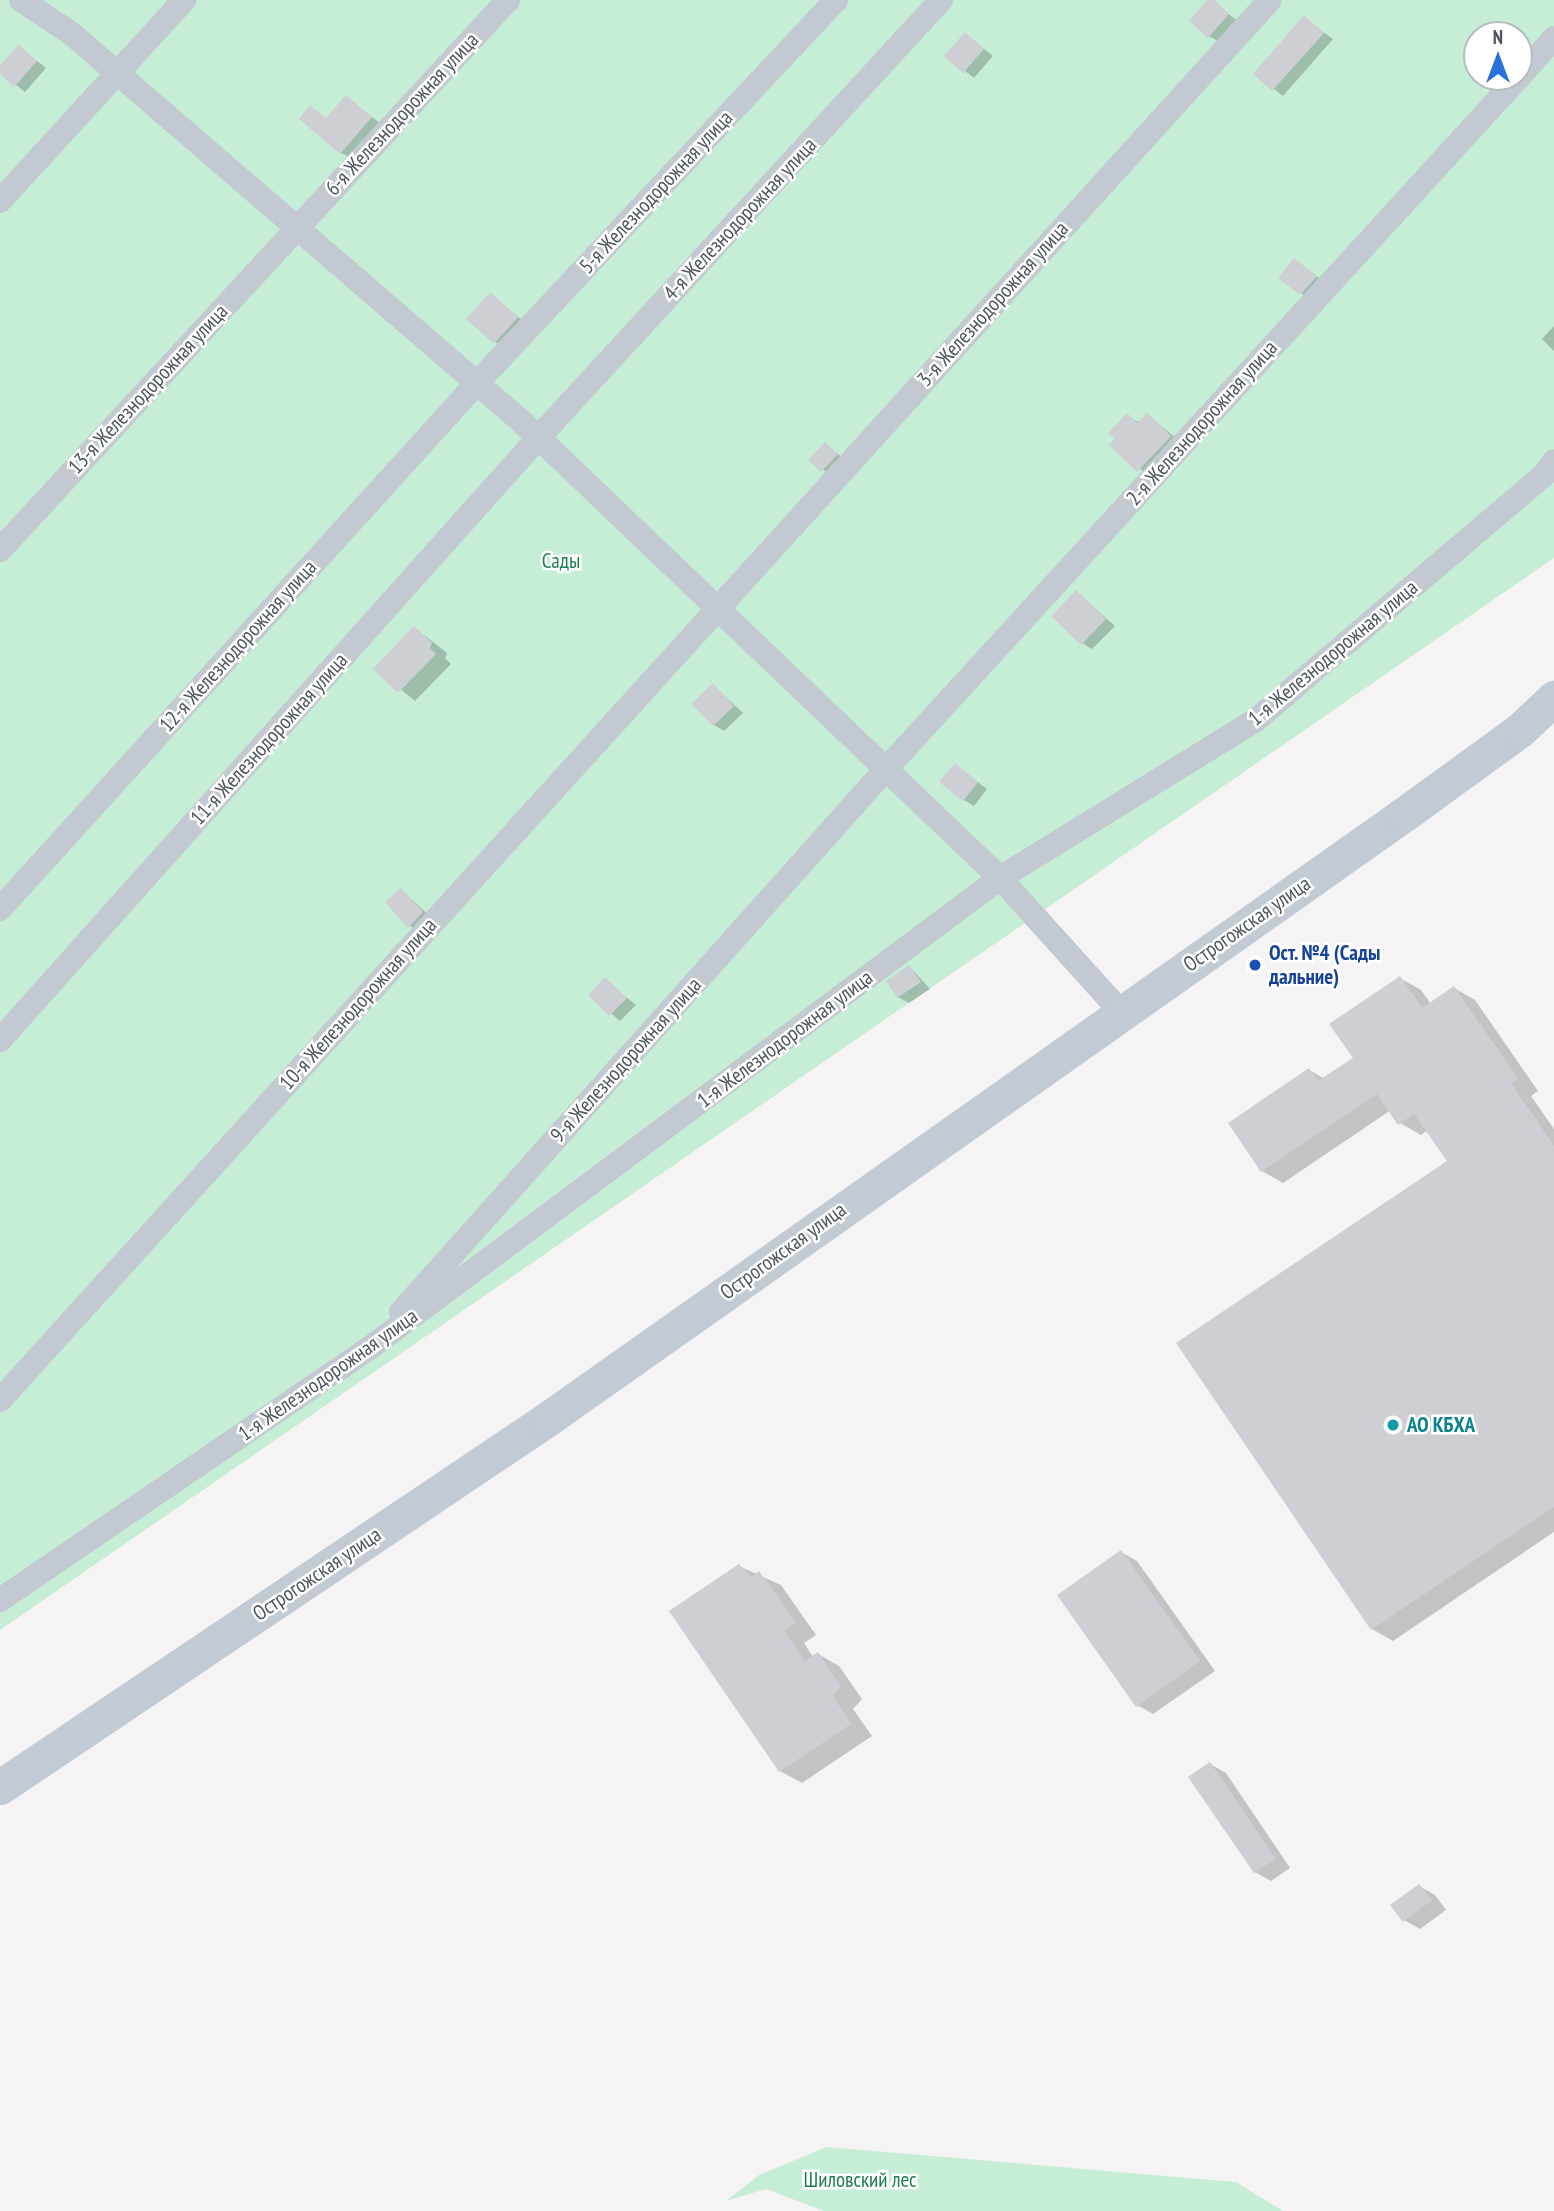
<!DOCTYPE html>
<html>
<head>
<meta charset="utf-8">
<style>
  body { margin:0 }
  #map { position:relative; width:1554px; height:2211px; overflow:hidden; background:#f5f3f3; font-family:"PT Sans Narrow",sans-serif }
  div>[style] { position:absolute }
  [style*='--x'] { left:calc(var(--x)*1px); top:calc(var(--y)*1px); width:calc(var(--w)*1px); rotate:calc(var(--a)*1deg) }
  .green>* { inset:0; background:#c6edd6 }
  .shadow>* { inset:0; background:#0003 }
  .building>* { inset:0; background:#cdcfd4 }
  .street>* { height:24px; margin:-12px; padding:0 12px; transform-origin:12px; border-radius:12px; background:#c2c9d0 }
  .secondary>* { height:35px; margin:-17.5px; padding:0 17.5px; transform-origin:17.5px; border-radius:17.5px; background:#c2cad4 }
  .dots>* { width:19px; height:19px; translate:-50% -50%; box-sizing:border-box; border:4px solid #fff; border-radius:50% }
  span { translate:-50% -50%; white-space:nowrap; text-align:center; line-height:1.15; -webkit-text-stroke:5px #fff; paint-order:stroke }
  .street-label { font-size:21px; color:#4c555f }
  .park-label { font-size:21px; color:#1f7d51 }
  .transit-label { font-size:21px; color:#164399; font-weight:700 }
  .left { translate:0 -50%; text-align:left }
  .culture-label { font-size:21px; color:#0d838f; font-weight:700 }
  .north { position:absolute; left:1463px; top:21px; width:70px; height:70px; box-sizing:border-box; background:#fff; border:2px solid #b7bbbf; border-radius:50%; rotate:0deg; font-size:19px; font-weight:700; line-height:28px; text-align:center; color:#4c555f }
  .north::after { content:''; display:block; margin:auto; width:24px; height:32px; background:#2971d8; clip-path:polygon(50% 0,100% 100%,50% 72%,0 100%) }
</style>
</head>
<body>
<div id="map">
  <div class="green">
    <i style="clip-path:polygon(evenodd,0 0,1554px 0,1554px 558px,0 1630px,0 0,1477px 35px,1519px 35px,1519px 77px,1477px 77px,1477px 35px)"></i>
    <i style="clip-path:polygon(827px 2147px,1236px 2182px,1283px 2211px,824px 2211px,766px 2189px,726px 2201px,759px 2175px)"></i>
  </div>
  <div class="shadow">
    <i style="clip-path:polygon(1209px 0,1238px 21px,1219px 42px,1209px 36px)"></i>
    <i style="clip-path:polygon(1304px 18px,1333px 39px,1283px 96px,1255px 74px)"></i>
    <i style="clip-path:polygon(965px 34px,993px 56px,974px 78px,946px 56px)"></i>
    <i style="clip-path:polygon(19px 47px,46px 68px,25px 92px,0 72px)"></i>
    <i style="clip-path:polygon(346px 97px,381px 124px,351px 158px,341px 153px,311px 107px,327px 119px)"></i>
    <i style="clip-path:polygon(1294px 260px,1326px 283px,1311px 299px,1301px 293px)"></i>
    <i style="clip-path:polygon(490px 294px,527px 324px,505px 348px,495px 342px)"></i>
    <i style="clip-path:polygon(1554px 326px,1554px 351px,1542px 339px)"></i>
    <i style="clip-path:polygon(1147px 415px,1186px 446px,1154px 480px,1111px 445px,1127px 416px,1140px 423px)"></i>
    <i style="clip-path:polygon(825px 444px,847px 461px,833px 477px,810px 460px)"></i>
    <i style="clip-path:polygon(1076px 592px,1115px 626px,1092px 649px,1082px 643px)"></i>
    <i style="clip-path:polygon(415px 628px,447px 653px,445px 658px,451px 664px,415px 701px,376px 669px)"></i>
    <i style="clip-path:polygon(713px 685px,743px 713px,724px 731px,714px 725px)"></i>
    <i style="clip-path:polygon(955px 765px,987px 789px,974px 806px,964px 800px)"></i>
    <i style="clip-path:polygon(401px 890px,432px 918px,420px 932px,410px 926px)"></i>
    <i style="clip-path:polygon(910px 967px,930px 989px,909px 1003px,898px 997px)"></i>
    <i style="clip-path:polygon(1400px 978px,1421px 990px,1431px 1004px,1454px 988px,1475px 1000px,1538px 1091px,1531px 1096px,1554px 1129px,1554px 1532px,1393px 1641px,1372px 1629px,1449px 1161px,1428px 1130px,1421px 1135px,1400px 1123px,1391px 1110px,1283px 1183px,1262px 1171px,1309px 1070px,1325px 1079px,1355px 1058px)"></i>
    <i style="clip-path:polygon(605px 980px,636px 1005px,620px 1021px,590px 995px)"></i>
    <i style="clip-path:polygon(1121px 1552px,1137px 1561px,1215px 1671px,1153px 1714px,1137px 1705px)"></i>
    <i style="clip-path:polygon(739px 1566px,781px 1585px,816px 1635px,804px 1643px,813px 1657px,818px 1654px,839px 1666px,862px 1699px,853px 1709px,872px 1736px,802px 1783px,780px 1771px,672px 1612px)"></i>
    <i style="clip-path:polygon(1210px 1764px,1226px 1773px,1290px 1868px,1271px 1881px,1255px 1872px)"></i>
    <i style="clip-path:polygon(1419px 1886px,1435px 1895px,1446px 1910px,1420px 1929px,1404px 1920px)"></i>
  </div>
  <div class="building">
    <i style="clip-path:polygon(1207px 0,1214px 0,1229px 14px,1208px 38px,1189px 21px)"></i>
    <i style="clip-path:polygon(1304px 15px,1324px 33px,1272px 91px,1253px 74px)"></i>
    <i style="clip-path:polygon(965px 32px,984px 49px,963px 73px,944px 56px)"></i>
    <i style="clip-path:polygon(19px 45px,37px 61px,14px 87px,0 74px,0 65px)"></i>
    <i style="clip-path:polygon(346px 95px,372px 117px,340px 154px,299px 119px,310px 105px,326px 118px)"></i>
    <i style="clip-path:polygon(1294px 258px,1317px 276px,1300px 295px,1278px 278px)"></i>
    <i style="clip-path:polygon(490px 292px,518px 317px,494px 344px,466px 319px)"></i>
    <i style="clip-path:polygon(1127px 413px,1137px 423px,1147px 413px,1171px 436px,1137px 472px,1109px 445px,1115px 439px,1108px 433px)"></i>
    <i style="clip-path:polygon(825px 442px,838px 454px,821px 472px,808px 460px)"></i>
    <i style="clip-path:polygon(1076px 590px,1106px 619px,1081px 645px,1051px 616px)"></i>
    <i style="clip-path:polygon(414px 626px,432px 643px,430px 648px,436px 654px,398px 693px,373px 669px)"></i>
    <i style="clip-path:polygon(713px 683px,734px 706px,713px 726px,691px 704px)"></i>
    <i style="clip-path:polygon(955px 763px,978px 782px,963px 801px,939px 782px)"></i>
    <i style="clip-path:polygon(401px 888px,423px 912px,408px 928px,385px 902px)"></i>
    <i style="clip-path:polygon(909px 965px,921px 982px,897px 998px,886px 981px)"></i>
    <i style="clip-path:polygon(1400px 976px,1422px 1008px,1454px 986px,1518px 1079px,1511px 1083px,1554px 1146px,1554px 1507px,1371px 1630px,1176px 1343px,1447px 1161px,1414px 1114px,1398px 1125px,1377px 1094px,1261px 1172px,1228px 1123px,1309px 1068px,1318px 1081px,1353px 1058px,1329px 1024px)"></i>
    <i style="clip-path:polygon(605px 977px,627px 998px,609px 1016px,588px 995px)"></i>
    <i style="clip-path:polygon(1121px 1550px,1200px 1661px,1136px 1707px,1057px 1595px)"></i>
    <i style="clip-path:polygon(739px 1564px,751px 1577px,759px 1571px,796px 1622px,784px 1631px,805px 1661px,818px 1652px,841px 1686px,833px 1696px,851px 1724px,779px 1772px,669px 1611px)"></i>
    <i style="clip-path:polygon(1210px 1762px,1276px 1859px,1254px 1873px,1188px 1777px)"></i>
    <i style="clip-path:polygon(1419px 1884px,1432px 1900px,1403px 1922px,1390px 1905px)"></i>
  </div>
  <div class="street">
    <i style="--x:21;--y:0;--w:61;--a:33.7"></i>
    <i style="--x:72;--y:34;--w:593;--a:40.76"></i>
    <i style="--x:521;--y:421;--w:662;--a:43.65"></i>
    <i style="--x:1000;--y:878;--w:181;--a:47.9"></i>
    <i style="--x:1519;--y:77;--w:52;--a:-48.1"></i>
    <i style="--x:0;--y:201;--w:273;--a:-47.5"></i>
    <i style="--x:0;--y:550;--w:749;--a:-47.27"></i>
    <i style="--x:0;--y:909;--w:710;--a:-47.8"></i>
    <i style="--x:477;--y:383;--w:525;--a:-46.85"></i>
    <i style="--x:0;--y:1040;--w:807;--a:-48.21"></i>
    <i style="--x:538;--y:438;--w:595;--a:-47.38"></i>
    <i style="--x:401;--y:1312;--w:728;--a:-48.23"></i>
    <i style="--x:886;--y:769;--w:938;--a:-47.55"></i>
    <i style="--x:0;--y:1400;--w:1890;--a:-47.79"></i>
    <i style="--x:0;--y:1600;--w:444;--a:-34.3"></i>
    <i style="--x:367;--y:1350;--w:790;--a:-36.71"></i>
    <i style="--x:1000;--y:878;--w:301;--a:-31.7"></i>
    <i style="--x:1256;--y:720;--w:378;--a:-40.4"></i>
    <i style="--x:1544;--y:475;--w:17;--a:-54"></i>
  </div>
  <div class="secondary">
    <i style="--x:0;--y:1787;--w:658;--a:-33.91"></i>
    <i style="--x:546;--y:1420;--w:1049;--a:-35.22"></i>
    <i style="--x:1403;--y:815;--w:145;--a:-36"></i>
    <i style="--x:1520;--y:730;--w:47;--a:-43.3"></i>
  </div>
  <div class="dots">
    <i style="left:1255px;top:965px;background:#1a4fb4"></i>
    <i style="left:1393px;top:1425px;background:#0f9aa8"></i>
  </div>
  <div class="street-label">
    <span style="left:402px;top:114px;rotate:-47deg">6-я Железнодорожная улица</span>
    <span style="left:656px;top:192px;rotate:-47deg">5-я Железнодорожная улица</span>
    <span style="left:740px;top:219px;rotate:-47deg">4-я Железнодорожная улица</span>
    <span style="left:993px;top:304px;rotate:-48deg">3-я Железнодорожная улица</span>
    <span style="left:148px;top:389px;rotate:-47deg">13-я Железнодорожная улица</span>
    <span style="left:1202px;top:423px;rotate:-48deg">2-я Железнодорожная улица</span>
    <span style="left:238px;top:646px;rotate:-48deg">12-я Железнодорожная улица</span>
    <span style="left:1333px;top:653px;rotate:-40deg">1-я Железнодорожная улица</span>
    <span style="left:269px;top:739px;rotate:-48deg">11-я Железнодорожная улица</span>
    <span style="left:1247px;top:924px;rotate:-35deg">Острогожская улица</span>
    <span style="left:358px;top:1004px;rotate:-48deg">10-я Железнодорожная улица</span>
    <span style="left:785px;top:1039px;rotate:-37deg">1-я Железнодорожная улица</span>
    <span style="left:626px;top:1060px;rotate:-48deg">9-я Железнодорожная улица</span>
    <span style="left:783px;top:1251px;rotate:-36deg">Острогожская улица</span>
    <span style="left:328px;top:1375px;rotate:-35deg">1-я Железнодорожная улица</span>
    <span style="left:317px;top:1574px;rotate:-34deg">Острогожская улица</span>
  </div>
  <div class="park-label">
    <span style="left:561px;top:561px">Сады</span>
    <span style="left:860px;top:2180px">Шиловский лес</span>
  </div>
  <div class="transit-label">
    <span class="left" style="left:1269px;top:965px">Ост. №4 (Сады<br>дальние)</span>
  </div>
  <div class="culture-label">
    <span class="left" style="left:1407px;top:1425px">АО КБХА</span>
  </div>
  <div class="north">N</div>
</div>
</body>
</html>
